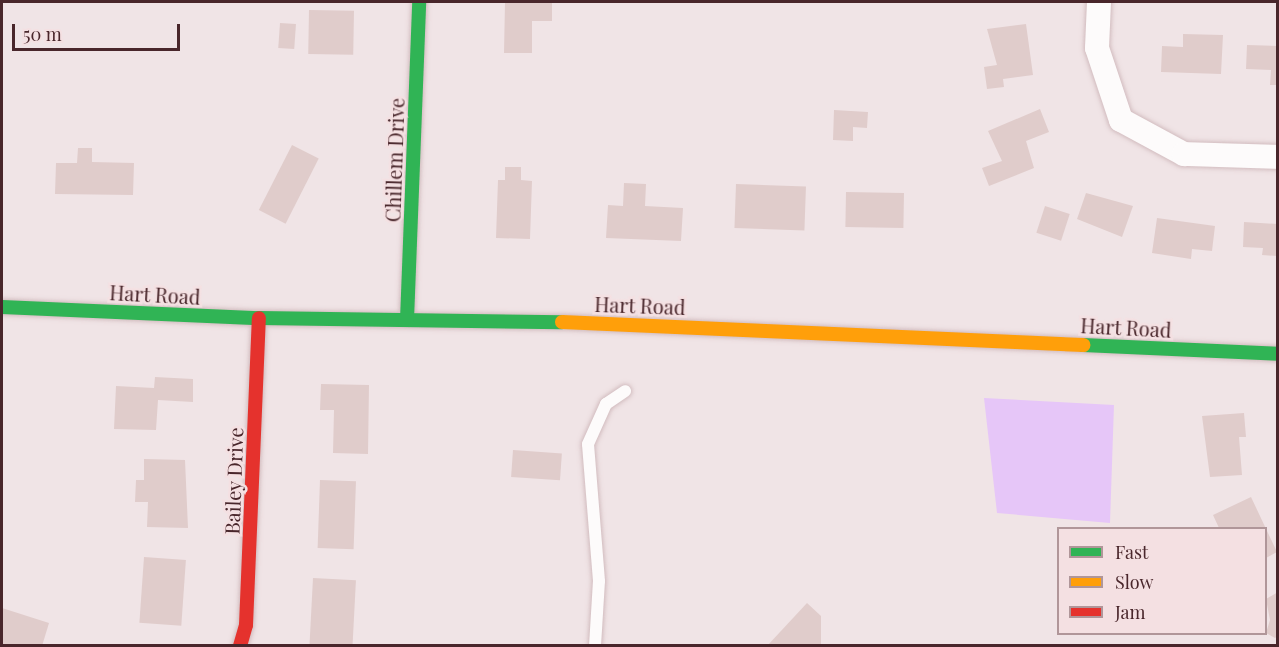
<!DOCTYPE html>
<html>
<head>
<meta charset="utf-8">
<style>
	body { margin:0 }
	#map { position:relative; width:1279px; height:647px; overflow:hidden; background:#f0e4e6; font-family:"Playfair Display",serif }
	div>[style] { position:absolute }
	.water>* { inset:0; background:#e6c6f8 }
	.building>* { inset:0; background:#e0cccb; transform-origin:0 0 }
	.roads { filter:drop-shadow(0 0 2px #d2bcbf) drop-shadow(0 0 2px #d2bcbf) }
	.lane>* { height:12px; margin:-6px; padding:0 6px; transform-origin:6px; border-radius:6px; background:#fdfbfb }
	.street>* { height:24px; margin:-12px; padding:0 12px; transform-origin:12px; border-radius:12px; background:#fdfbfb }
	.fast>* { height:14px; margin:-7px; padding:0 7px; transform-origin:7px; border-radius:7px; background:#30b455 }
	.slow>* { height:14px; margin:-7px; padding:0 7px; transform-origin:7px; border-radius:7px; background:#ff9f0a }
	.jam>* { height:14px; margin:-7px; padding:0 7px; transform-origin:7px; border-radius:7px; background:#e5322d }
	span { translate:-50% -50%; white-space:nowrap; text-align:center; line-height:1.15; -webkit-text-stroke:5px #f4e0e2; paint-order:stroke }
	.street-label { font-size:20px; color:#49262b }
	.frame { position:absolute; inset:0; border:3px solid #49262b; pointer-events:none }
	.legend { position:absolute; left:1057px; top:527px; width:210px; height:108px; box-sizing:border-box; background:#f4e0e2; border:2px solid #b09699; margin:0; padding:8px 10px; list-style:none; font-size:18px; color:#49262b }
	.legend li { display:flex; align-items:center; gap:12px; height:30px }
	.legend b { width:30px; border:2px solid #b09699 }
	.scale { position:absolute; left:12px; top:24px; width:168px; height:27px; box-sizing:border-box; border:3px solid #49262b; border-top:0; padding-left:8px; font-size:18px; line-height:21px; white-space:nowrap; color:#49262b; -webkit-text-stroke:4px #f4e0e2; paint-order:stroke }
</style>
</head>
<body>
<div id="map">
	<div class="water">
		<div style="clip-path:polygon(984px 398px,1114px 405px,1110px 523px,997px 513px)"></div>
	</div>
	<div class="building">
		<div style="clip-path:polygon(505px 2px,552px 2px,552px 21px,532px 21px,532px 53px,504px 53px)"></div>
		<div style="left:309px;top:10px;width:45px;height:44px;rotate:1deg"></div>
		<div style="left:280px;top:23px;width:16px;height:25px;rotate:4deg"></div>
		<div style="clip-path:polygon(1026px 24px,1033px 75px,1003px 79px,1004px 87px,987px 89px,984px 67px,997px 65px,987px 29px)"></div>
		<div style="clip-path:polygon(1183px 34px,1223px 35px,1221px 74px,1161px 72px,1162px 46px,1183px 47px)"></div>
		<div style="clip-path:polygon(1247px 45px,1278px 46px,1278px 85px,1270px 85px,1271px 70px,1246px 69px)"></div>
		<div style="clip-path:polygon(1040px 109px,1049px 132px,1026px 141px,1034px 168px,989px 186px,982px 168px,1002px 161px,988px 131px)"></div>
		<div style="clip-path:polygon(834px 110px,868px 112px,867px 128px,853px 127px,853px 141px,833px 140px)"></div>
		<div style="left:292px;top:145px;width:30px;height:73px;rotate:27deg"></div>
		<div style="clip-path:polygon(78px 148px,92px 148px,92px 162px,134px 163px,133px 195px,55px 194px,56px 163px,77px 163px)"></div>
		<div style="clip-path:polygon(505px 167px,521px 167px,521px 180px,532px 181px,530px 239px,496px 238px,498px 180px,505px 180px)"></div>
		<div style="clip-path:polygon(624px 183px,646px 184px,645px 206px,683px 208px,681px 241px,606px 238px,608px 205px,623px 206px)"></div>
		<div style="left:736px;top:184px;width:70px;height:44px;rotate:2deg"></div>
		<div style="left:846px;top:192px;width:58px;height:35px;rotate:1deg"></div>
		<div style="clip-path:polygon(1086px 193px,1133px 206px,1122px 237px,1077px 219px)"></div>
		<div style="left:1045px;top:206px;width:26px;height:28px;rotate:18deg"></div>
		<div style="clip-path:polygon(1157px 218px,1215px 226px,1212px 251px,1192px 249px,1191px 259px,1152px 253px)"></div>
		<div style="clip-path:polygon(1244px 222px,1278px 224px,1278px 256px,1262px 255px,1263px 248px,1243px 247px)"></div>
		<div style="clip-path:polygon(155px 377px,193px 379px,193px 402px,158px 400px,156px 430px,114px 429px,116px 386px,154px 388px)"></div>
		<div style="clip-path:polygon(321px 384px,369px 385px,368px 454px,333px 453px,334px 410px,320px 410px)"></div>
		<div style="clip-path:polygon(1244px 413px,1246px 437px,1239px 437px,1242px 475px,1210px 477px,1202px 416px)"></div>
		<div style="left:513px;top:450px;width:49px;height:27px;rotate:4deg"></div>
		<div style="clip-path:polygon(144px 459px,185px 460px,188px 528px,147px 527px,148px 502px,135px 502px,136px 480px,144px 480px)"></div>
		<div style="left:320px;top:480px;width:36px;height:68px;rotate:2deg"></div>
		<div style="clip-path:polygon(1251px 497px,1277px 552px,1266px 558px,1266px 528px,1219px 528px,1213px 515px)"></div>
		<div style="left:144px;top:557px;width:42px;height:66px;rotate:4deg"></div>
		<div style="left:313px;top:578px;width:43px;height:68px;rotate:3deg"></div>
		<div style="clip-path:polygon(1278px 592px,1278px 636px,1275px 638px,1266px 633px,1270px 620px,1266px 599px)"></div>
		<div style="clip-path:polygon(807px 603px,821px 616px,821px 646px,767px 646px)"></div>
		<div style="clip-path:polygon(2px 608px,49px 623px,42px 646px,2px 646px)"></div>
	</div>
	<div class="roads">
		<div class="lane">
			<div style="left:595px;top:646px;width:65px;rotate:-86.5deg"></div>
			<div style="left:599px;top:581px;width:137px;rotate:-94.6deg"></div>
			<div style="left:588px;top:444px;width:44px;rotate:-65.8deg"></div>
			<div style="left:606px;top:404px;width:23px;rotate:-34deg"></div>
		</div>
		<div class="street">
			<div style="left:1099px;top:2px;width:46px;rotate:92.5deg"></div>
			<div style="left:1097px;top:48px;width:76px;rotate:71.6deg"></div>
			<div style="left:1121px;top:120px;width:72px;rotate:28.4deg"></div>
			<div style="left:1184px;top:154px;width:94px;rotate:1.8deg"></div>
		</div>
		<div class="fast">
			<div style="left:2px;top:307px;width:257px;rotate:2.5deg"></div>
			<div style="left:259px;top:318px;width:303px;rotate:0.8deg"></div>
			<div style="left:407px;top:320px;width:318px;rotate:-87.8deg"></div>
			<div style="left:1083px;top:345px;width:195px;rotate:2.6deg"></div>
		</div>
		<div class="slow">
			<div style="left:562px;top:322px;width:522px;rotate:2.53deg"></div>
		</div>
		<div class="jam">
			<div style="left:240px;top:646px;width:22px;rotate:-74deg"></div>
			<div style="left:246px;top:625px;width:307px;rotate:-87.6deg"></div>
		</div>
	</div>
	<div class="street-label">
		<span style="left:394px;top:160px;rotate:-88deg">Chillem Drive</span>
		<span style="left:155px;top:294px;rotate:3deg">Hart Road</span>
		<span style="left:640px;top:305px;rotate:2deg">Hart Road</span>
		<span style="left:1126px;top:327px;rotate:3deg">Hart Road</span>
		<span style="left:233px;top:481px;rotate:-88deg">Bailey Drive</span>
	</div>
	<div class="frame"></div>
	<ul class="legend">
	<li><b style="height:8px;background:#30b455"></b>Fast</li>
	<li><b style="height:8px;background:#ff9f0a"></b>Slow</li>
	<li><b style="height:8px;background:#e5322d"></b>Jam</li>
	</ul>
	<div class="scale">50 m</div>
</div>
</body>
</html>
